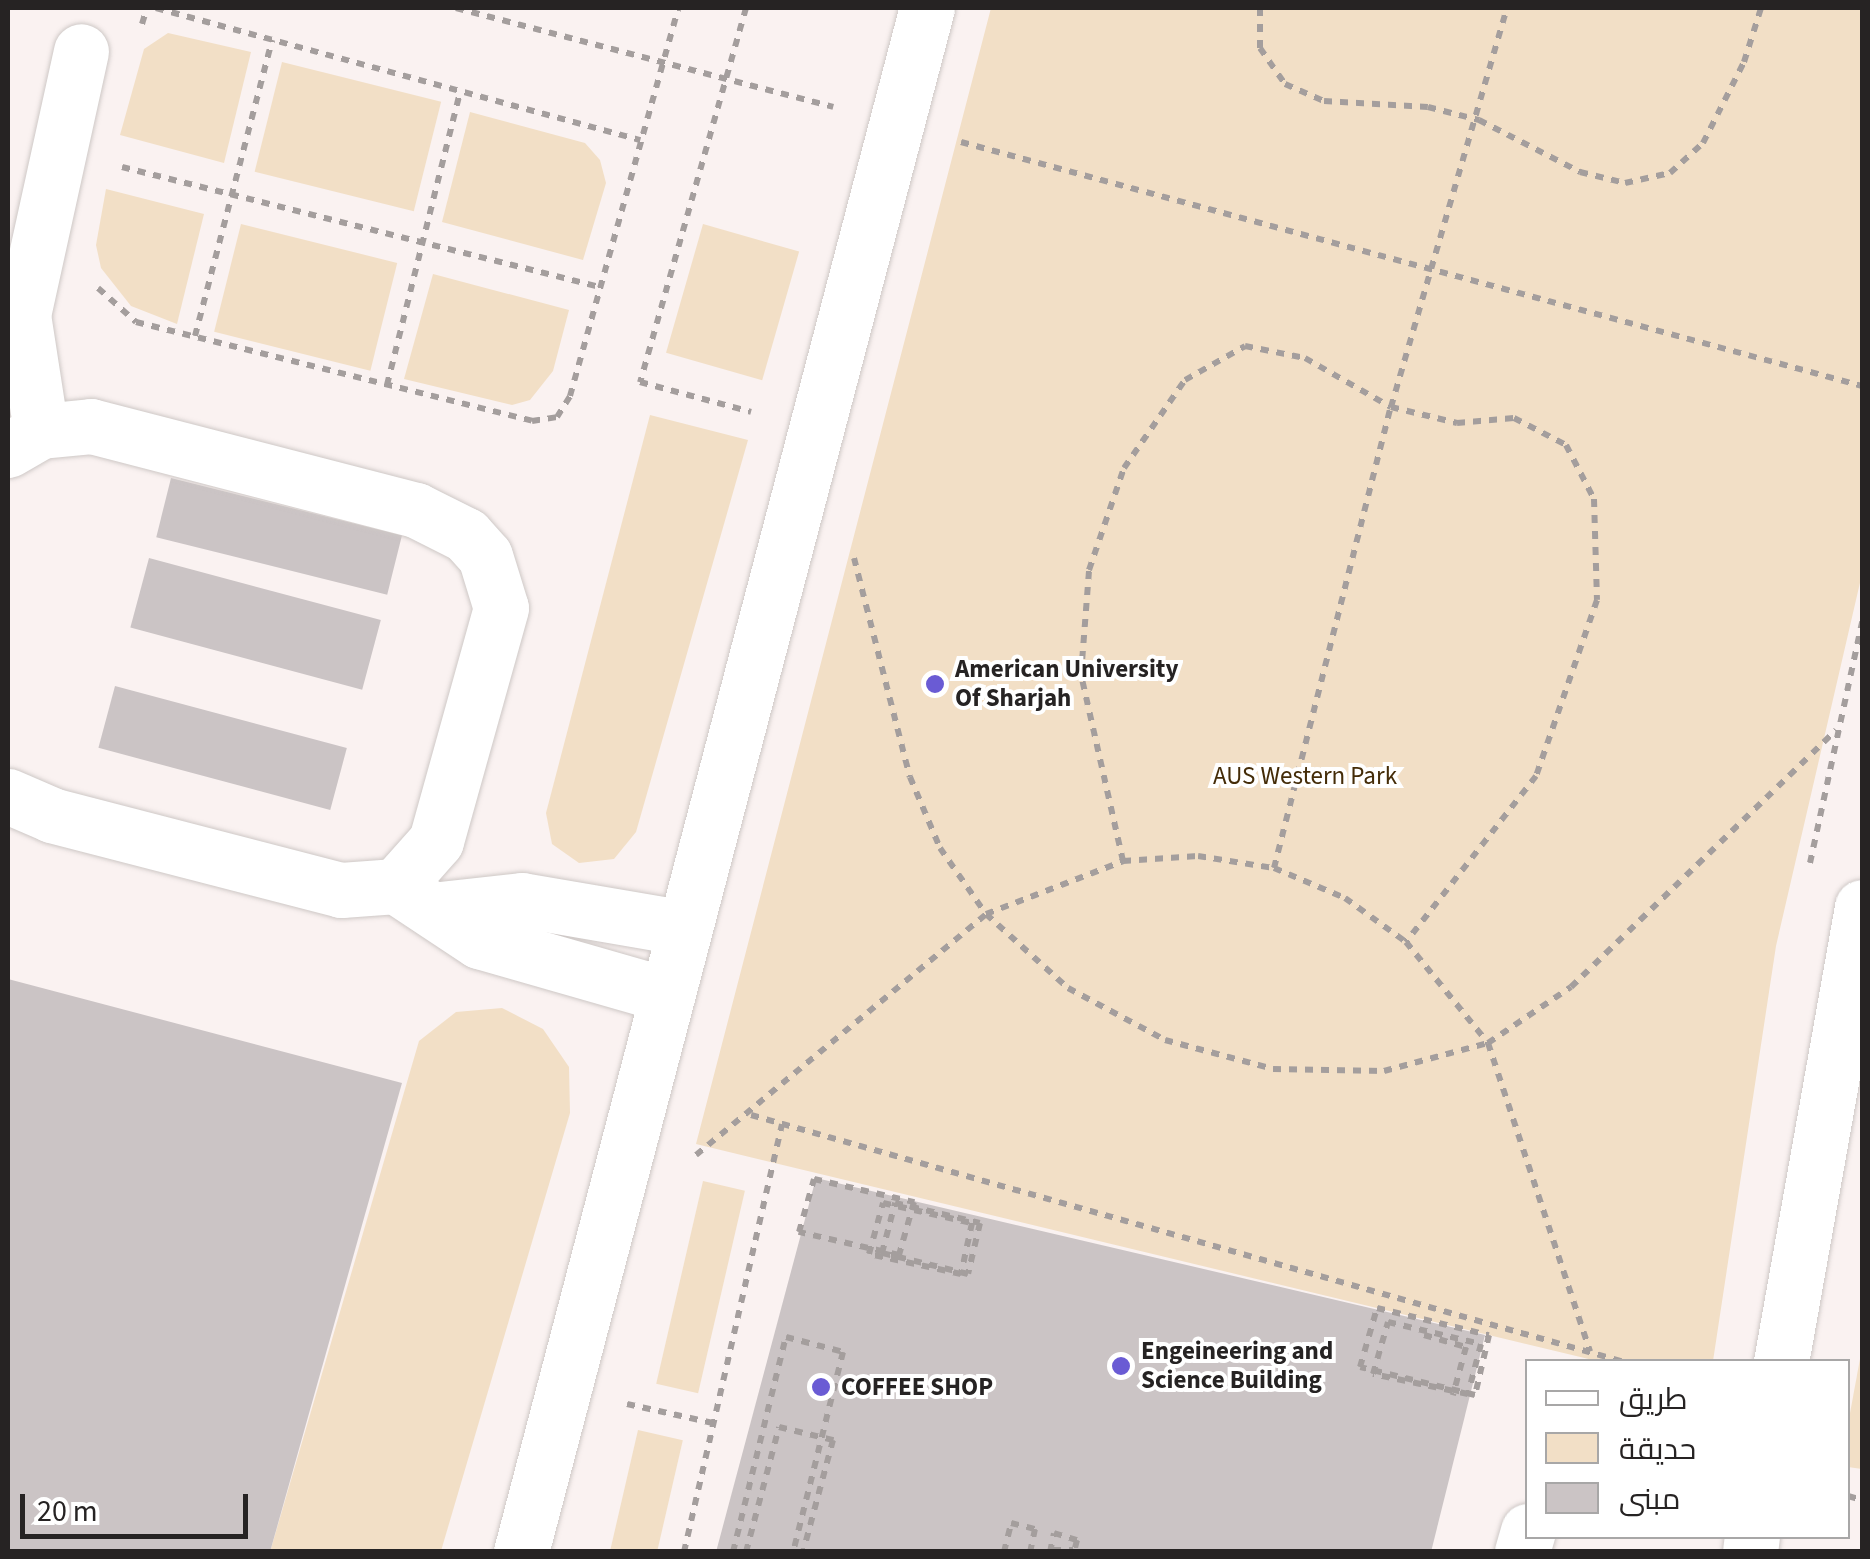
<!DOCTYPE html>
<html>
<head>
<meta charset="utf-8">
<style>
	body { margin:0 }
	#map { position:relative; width:1870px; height:1559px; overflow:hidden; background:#faf2f1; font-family:"Source Sans 3",Cairo,sans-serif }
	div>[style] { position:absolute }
	.green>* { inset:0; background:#f2dfc6; transform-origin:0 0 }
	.building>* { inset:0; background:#cbc4c5; transform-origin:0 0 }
	.path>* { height:6px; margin-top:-3px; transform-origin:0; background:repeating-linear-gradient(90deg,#a49e9d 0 8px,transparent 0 16px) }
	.roads { filter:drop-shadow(0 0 2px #cec8c6) drop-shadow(0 0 2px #cec8c6) }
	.minor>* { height:55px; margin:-27.5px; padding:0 27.5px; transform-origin:27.5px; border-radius:27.5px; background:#fff }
	.dots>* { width:28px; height:28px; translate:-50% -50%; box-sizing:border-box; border:5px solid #fff; border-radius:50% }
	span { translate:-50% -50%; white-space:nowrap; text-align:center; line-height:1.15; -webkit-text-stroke:8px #fff; paint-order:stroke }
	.poi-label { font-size:25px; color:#262323; font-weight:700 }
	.left { translate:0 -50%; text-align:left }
	.park-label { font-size:25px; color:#442c08 }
	.frame { position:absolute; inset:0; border:10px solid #262323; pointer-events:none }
	.legend { position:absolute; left:1525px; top:1359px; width:325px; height:180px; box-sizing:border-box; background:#fff; border:2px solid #a8a7a7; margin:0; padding:12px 18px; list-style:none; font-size:30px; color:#262323 }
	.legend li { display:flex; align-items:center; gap:20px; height:50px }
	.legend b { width:50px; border:2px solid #a8a7a7 }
	.scale { position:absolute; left:20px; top:1494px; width:228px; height:45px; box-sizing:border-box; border:5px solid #262323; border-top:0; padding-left:12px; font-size:30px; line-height:35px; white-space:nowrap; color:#262323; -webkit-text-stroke:8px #fff; paint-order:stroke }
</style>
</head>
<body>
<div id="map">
	<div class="green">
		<div style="clip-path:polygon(991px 8px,1862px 8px,1862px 574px,1776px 946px,1713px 1361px,1597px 1361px,696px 1144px)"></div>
		<div style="clip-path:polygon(168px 33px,251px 52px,224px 163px,120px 135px,144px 49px)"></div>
		<div style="left:282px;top:62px;width:164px;height:113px;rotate:14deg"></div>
		<div style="clip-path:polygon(470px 112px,585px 143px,600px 160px,606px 183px,583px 260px,442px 222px)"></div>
		<div style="clip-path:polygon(106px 189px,204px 214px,177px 324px,131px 306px,101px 268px,96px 245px)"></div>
		<div style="left:241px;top:224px;width:161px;height:111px;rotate:14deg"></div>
		<div style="left:703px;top:224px;width:100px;height:134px;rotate:16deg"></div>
		<div style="clip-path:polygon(433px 274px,569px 310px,553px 371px,530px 400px,512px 405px,404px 379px)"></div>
		<div style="clip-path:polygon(650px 415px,748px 440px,636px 832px,614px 859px,579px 863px,552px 844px,546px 813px)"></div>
		<div style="clip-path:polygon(502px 1008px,543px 1029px,569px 1067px,570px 1113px,441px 1551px,270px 1552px,419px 1041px,456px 1012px)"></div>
		<div style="left:703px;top:1181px;width:43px;height:208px;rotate:13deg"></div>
		<div style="clip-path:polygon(1862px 1348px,1862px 1469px,1848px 1467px,1848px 1424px)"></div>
		<div style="left:638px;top:1430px;width:46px;height:125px;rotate:13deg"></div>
	</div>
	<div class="building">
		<div style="left:171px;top:478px;width:238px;height:61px;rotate:14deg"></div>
		<div style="left:149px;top:558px;width:240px;height:72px;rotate:15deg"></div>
		<div style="left:115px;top:686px;width:240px;height:64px;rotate:15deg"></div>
		<div style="clip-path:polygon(8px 979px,402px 1083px,270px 1552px,8px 1552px)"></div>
		<div style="clip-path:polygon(816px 1178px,1485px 1335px,1431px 1552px,716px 1552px)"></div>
	</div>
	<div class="path">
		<div style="left:156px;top:8px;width:502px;rotate:15.26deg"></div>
		<div style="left:456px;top:8px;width:390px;rotate:14.7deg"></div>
		<div style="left:746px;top:8px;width:389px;rotate:105.8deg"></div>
		<div style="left:640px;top:382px;width:115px;rotate:15.1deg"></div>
		<div style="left:1260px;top:8px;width:40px;rotate:90deg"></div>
		<div style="left:1260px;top:48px;width:44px;rotate:55.2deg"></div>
		<div style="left:1285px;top:84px;width:43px;rotate:23.6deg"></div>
		<div style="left:1324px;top:101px;width:104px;rotate:3.3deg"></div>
		<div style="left:1428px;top:107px;width:53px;rotate:14.3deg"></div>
		<div style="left:1479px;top:120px;width:114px;rotate:27.2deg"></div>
		<div style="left:1580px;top:172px;width:46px;rotate:13.7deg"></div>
		<div style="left:1625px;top:183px;width:46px;rotate:-12.5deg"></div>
		<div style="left:1670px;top:173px;width:45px;rotate:-42.3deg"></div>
		<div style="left:1703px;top:143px;width:91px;rotate:-63.2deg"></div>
		<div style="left:1744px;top:62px;width:57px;rotate:-72.5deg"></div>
		<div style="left:142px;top:24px;width:17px;rotate:-73deg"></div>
		<div style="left:961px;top:142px;width:933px;rotate:15.15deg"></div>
		<div style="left:122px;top:167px;width:493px;rotate:14.1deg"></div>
		<div style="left:98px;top:288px;width:51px;rotate:41.8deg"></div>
		<div style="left:136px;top:322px;width:408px;rotate:14deg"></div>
		<div style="left:532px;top:421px;width:25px;rotate:-9deg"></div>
		<div style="left:557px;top:417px;width:25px;rotate:-58deg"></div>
		<div style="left:570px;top:396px;width:403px;rotate:-74.4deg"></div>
		<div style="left:195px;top:336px;width:306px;rotate:-75.4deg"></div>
		<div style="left:387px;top:385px;width:302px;rotate:-76deg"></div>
		<div style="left:854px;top:558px;width:226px;rotate:75.7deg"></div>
		<div style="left:910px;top:777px;width:77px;rotate:67.1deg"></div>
		<div style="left:940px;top:848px;width:80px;rotate:55.1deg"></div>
		<div style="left:986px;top:914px;width:110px;rotate:42.1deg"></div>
		<div style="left:1068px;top:988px;width:110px;rotate:28.2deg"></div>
		<div style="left:1165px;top:1040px;width:112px;rotate:15deg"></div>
		<div style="left:1273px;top:1069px;width:111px;rotate:1deg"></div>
		<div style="left:1384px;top:1071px;width:108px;rotate:-15.1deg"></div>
		<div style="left:1488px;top:1043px;width:100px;rotate:-34deg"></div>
		<div style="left:1571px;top:987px;width:369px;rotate:-44.1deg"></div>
		<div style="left:1123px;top:861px;width:191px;rotate:-102.7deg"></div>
		<div style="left:1081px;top:675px;width:105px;rotate:-85.6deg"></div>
		<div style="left:1089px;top:570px;width:108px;rotate:-71.1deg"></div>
		<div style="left:1124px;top:468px;width:107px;rotate:-55.3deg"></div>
		<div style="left:1185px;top:380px;width:69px;rotate:-29.5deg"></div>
		<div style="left:1245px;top:346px;width:61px;rotate:11.3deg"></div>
		<div style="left:1305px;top:358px;width:99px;rotate:29.7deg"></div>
		<div style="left:1391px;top:407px;width:68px;rotate:13.6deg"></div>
		<div style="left:1457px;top:423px;width:57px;rotate:-5deg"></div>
		<div style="left:1514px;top:418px;width:59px;rotate:27.4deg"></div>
		<div style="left:1566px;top:445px;width:61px;rotate:62.6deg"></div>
		<div style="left:1594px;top:499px;width:101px;rotate:88.3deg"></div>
		<div style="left:1597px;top:600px;width:186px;rotate:109.1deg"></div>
		<div style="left:1536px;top:776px;width:211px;rotate:128.1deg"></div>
		<div style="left:1810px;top:863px;width:247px;rotate:-77.8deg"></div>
		<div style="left:1274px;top:868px;width:476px;rotate:-75.8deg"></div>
		<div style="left:1391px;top:407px;width:416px;rotate:-73.8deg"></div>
		<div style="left:751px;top:1115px;width:907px;rotate:15.8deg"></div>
		<div style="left:696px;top:1155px;width:377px;rotate:-39.7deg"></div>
		<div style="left:986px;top:914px;width:147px;rotate:-21.1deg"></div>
		<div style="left:1123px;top:861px;width:75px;rotate:-3.8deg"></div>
		<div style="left:1198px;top:856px;width:77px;rotate:9deg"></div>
		<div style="left:1274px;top:868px;width:77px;rotate:22.9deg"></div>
		<div style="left:1345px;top:898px;width:75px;rotate:35.8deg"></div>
		<div style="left:1406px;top:942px;width:130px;rotate:50.9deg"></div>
		<div style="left:1488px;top:1043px;width:325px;rotate:71.7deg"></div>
		<div style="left:814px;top:1179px;width:103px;rotate:13deg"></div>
		<div style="left:914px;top:1202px;width:55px;rotate:105.8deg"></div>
		<div style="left:899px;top:1255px;width:103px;rotate:-167deg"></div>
		<div style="left:799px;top:1232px;width:55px;rotate:-74.2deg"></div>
		<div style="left:883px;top:1203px;width:91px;rotate:12.7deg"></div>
		<div style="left:972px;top:1223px;width:52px;rotate:102.2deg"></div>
		<div style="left:961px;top:1274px;width:94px;rotate:-167.7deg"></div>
		<div style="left:869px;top:1254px;width:53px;rotate:-74.6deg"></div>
		<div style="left:895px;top:1203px;width:87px;rotate:13.2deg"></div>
		<div style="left:980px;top:1223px;width:52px;rotate:103.2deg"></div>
		<div style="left:968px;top:1274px;width:89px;rotate:-166.3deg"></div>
		<div style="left:882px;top:1253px;width:52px;rotate:-75.4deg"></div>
		<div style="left:1377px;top:1308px;width:115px;rotate:13.6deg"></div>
		<div style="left:1489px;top:1335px;width:62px;rotate:103.1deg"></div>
		<div style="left:1475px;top:1395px;width:118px;rotate:-166.3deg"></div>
		<div style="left:1360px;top:1367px;width:61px;rotate:-73.9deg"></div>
		<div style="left:1388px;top:1322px;width:96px;rotate:13.3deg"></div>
		<div style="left:1481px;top:1344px;width:52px;rotate:104.6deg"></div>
		<div style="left:1468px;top:1394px;width:97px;rotate:-168.1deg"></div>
		<div style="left:1373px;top:1374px;width:54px;rotate:-73.9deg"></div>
		<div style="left:1424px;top:1335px;width:44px;rotate:15.9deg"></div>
		<div style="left:1466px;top:1347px;width:50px;rotate:105.2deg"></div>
		<div style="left:627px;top:1404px;width:88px;rotate:12.5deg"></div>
		<div style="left:1848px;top:1496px;width:15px;rotate:16deg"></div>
		<div style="left:1053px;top:1550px;width:20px"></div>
		<div style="left:684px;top:1552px;width:439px;rotate:-77.1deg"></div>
		<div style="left:733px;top:1552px;width:221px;rotate:-76.2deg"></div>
		<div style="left:786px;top:1337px;width:59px;rotate:14.7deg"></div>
		<div style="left:843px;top:1352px;width:206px;rotate:104deg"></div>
		<div style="left:746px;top:1552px;width:129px;rotate:-75.2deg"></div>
		<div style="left:779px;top:1427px;width:56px;rotate:13.5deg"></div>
		<div style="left:833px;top:1440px;width:116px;rotate:105deg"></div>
		<div style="left:1004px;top:1552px;width:30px;rotate:-76deg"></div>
		<div style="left:1011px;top:1523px;width:25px;rotate:14deg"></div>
		<div style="left:1035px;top:1529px;width:24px;rotate:102deg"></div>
		<div style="left:1050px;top:1552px;width:19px;rotate:-78deg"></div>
		<div style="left:1054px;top:1533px;width:24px;rotate:17deg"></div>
		<div style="left:1077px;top:1540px;width:12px;rotate:104deg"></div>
	</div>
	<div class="roads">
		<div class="minor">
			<div style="left:41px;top:431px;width:117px;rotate:-98.8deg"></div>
			<div style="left:23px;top:315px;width:270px;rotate:-77.6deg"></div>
			<div style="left:8px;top:450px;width:38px;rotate:-30deg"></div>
			<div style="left:41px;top:431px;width:50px;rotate:-5.7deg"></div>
			<div style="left:91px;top:426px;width:336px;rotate:14.5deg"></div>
			<div style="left:416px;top:510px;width:56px;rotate:26.6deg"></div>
			<div style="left:466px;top:535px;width:28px;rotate:48deg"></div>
			<div style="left:485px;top:556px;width:54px;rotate:72.9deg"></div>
			<div style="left:501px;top:608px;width:242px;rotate:105.6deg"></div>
			<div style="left:436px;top:841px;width:60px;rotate:131.6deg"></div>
			<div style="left:396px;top:886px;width:55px;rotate:175.8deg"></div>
			<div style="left:341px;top:890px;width:299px;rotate:-165.5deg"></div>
			<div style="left:52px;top:815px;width:48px;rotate:-156.6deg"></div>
			<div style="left:396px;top:886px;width:100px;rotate:33.5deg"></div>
			<div style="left:479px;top:941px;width:196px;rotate:16deg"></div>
			<div style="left:440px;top:909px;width:82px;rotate:-6.3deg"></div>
			<div style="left:522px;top:900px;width:165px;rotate:9.7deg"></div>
			<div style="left:1781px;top:1362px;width:462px;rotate:-79.9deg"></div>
			<div style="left:521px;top:1552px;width:1596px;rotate:-75.27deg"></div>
			<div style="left:1522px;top:1552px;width:22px;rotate:-74deg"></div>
			<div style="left:1750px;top:1552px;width:16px;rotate:-83deg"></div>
		</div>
	</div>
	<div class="dots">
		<div style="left:935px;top:684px;background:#6a5bd4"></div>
		<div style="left:1121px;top:1366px;background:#6a5bd4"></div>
		<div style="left:821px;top:1387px;background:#6a5bd4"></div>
	</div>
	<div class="poi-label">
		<span class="left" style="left:955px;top:684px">American University<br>Of Sharjah</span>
		<span class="left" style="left:1141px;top:1366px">Engeineering and<br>Science Building</span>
		<span class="left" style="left:841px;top:1387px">COFFEE SHOP</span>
	</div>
	<div class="park-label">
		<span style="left:1305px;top:776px">AUS Western Park</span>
	</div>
	<div class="frame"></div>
	<ul class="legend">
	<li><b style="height:12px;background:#fff"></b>طريق</li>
	<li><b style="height:28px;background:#f2dfc6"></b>حديقة</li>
	<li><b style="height:28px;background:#cbc4c5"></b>مبنى</li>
	</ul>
	<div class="scale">20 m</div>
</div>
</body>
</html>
